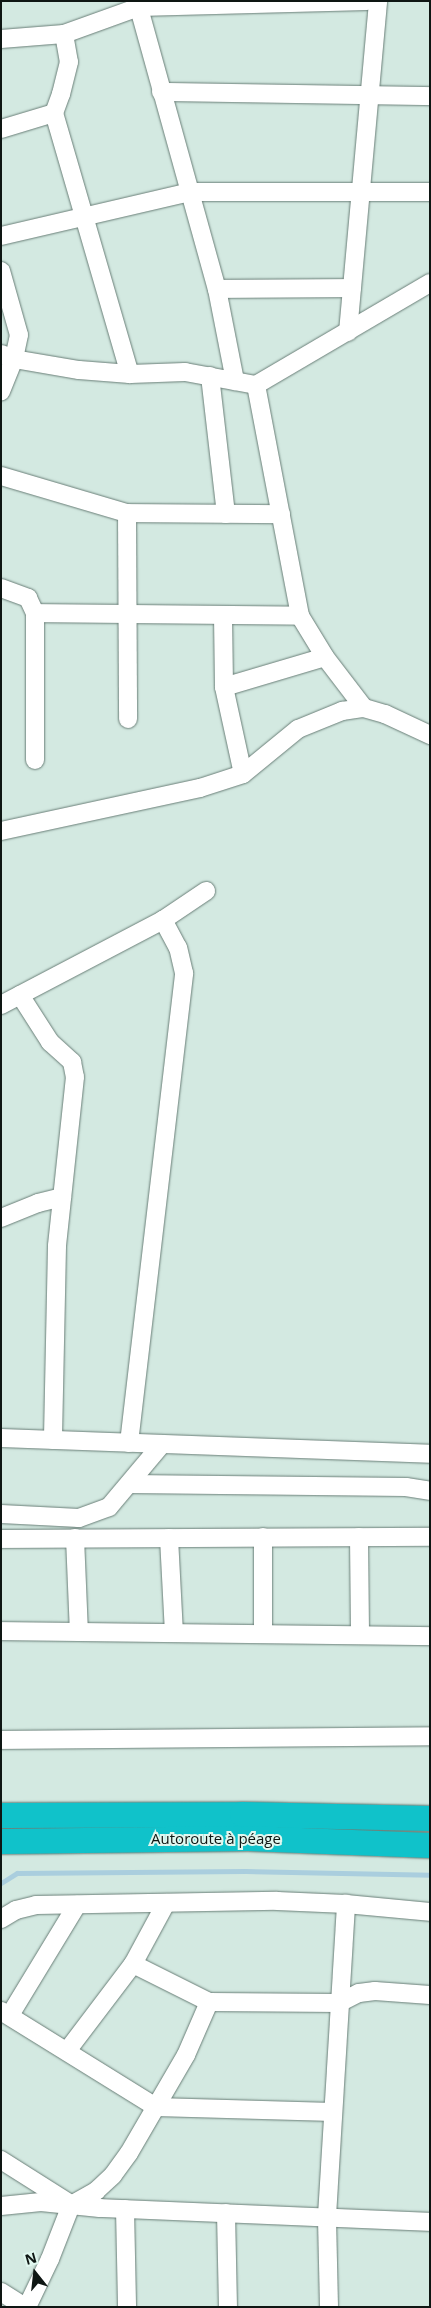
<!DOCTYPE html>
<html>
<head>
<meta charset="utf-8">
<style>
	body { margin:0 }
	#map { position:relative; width:431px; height:2308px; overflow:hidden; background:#d3e9e1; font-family:"Open Sans",sans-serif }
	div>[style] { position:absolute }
	.stream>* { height:5px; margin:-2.5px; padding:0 2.5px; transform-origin:2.5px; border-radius:2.5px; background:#aacede }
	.roads { filter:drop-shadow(0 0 1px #697e77) drop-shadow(0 0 1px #697e77) }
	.minor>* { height:18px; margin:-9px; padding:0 9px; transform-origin:9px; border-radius:9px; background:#fff }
	.highway>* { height:25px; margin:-12.5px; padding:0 12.5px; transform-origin:12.5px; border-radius:12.5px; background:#10c2ca }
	span { translate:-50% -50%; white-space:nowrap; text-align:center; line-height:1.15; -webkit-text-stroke:4px #e0f7ef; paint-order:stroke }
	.street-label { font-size:15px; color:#0e1613 }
	.frame { position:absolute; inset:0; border:2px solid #0e1613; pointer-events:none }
	.north { position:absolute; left:10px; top:2248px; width:50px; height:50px; -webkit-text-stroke:4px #e0f7ef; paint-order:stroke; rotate:344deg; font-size:14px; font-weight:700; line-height:20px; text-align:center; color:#0e1613 }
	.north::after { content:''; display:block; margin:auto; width:18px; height:22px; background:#0e1613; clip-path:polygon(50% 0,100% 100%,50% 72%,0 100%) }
</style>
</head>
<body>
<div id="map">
	<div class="stream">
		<div style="left:1px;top:1883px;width:19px;rotate:-32deg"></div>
		<div style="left:17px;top:1873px;width:228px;rotate:-0.5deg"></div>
		<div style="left:245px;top:1871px;width:185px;rotate:1.2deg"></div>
	</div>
	<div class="roads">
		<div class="minor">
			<div style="left:137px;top:1px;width:299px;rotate:74.5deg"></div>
			<div style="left:217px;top:289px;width:94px;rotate:78.9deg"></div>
			<div style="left:64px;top:34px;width:28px;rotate:80deg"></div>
			<div style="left:69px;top:62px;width:33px;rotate:104deg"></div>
			<div style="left:61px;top:94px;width:20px;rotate:110deg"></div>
			<div style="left:54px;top:113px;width:272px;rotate:73.8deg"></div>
			<div style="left:1px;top:39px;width:63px;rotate:-4.5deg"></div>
			<div style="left:64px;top:34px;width:80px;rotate:-19.8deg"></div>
			<div style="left:139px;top:7px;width:228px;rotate:-1.5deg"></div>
			<div style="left:161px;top:92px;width:269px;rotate:0.9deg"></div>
			<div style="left:1px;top:129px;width:55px;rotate:-16.8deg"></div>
			<div style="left:1px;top:236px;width:194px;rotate:-13.1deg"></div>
			<div style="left:190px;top:192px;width:240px"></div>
			<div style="left:1px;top:271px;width:66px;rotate:74.3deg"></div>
			<div style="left:19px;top:335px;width:25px;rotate:102deg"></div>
			<div style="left:14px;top:359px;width:35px;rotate:112deg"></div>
			<div style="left:217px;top:289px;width:135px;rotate:-0.4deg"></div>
			<div style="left:348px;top:332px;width:332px;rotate:-84.8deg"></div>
			<div style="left:1px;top:354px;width:14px;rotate:21deg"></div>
			<div style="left:14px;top:359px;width:66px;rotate:9.6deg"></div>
			<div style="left:79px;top:370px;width:51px;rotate:4.5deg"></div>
			<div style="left:130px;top:374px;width:55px;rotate:-2.1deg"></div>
			<div style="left:185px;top:372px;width:72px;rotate:10.4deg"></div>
			<div style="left:256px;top:385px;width:202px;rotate:-30.4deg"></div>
			<div style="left:210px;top:376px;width:139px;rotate:83.4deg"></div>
			<div style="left:256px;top:385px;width:235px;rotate:79.2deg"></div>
			<div style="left:300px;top:616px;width:48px;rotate:58.6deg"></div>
			<div style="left:325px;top:657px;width:64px;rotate:52.6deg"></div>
			<div style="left:1px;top:476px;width:131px;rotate:16.4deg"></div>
			<div style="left:127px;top:513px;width:206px;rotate:89.7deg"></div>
			<div style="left:127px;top:513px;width:154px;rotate:0.4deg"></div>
			<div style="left:1px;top:588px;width:29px;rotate:20deg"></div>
			<div style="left:28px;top:598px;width:17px;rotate:65deg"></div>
			<div style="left:35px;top:613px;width:147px;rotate:90deg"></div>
			<div style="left:35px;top:613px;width:265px;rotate:0.6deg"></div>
			<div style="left:223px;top:615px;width:72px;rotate:89.2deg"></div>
			<div style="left:224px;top:687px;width:89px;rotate:77.7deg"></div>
			<div style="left:224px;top:687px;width:105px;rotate:-16.5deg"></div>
			<div style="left:1px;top:831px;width:204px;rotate:-12.2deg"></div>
			<div style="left:200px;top:788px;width:45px;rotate:-18deg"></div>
			<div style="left:243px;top:774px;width:71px;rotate:-39.3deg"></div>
			<div style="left:298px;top:729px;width:48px;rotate:-22.2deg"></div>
			<div style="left:342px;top:711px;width:22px;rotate:-8deg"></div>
			<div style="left:364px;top:708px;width:22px;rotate:16deg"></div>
			<div style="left:385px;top:714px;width:50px;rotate:25deg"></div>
			<div style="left:20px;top:995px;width:56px;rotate:57.4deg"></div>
			<div style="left:50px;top:1042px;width:30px;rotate:42deg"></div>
			<div style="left:72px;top:1062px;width:15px;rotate:79deg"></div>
			<div style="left:75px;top:1077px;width:170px;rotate:96.1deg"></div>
			<div style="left:57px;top:1246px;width:194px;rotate:91.2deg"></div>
			<div style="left:1px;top:1005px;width:183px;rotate:-27.7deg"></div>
			<div style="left:163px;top:920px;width:52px;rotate:-34deg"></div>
			<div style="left:1px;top:1218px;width:40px;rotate:-22deg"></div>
			<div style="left:38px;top:1203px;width:25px;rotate:-14deg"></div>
			<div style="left:1px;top:1438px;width:429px;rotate:2.1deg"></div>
			<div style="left:129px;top:1443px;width:473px;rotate:-83.3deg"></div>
			<div style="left:184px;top:973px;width:26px;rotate:-103deg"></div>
			<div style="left:178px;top:948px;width:32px;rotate:-118deg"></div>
			<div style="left:129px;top:1484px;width:277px;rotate:0.6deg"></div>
			<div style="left:406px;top:1487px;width:24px;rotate:9deg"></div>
			<div style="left:1px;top:1514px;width:78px;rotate:2.9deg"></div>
			<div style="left:79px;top:1518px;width:32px;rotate:-20deg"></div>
			<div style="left:109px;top:1507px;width:82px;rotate:-49.9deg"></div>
			<div style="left:263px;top:1537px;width:97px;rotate:90deg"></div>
			<div style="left:359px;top:1537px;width:98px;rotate:89.4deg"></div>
			<div style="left:75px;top:1538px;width:94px;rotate:87.6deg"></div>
			<div style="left:169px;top:1538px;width:95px;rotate:87deg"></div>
			<div style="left:1px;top:1539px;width:429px;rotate:-0.3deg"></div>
			<div style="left:1px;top:1631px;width:429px;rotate:0.7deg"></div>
			<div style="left:1px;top:1740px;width:429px;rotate:-0.5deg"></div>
			<div style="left:1px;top:1919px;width:17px;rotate:-31deg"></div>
			<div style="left:16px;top:1910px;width:21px;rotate:-14deg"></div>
			<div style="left:36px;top:1905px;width:241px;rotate:-1deg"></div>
			<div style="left:277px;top:1901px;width:69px;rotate:2.5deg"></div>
			<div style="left:346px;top:1904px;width:84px;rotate:5.4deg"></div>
			<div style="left:133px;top:1964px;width:69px;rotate:-61.6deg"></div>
			<div style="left:209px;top:2002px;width:130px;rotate:0.4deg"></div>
			<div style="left:339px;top:2003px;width:22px;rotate:-27deg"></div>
			<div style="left:359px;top:1993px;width:16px;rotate:-7deg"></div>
			<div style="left:375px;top:1991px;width:55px;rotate:4.2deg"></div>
			<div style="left:1px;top:2011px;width:182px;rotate:31.8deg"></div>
			<div style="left:156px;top:2107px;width:177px;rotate:1.6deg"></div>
			<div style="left:10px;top:2015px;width:129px;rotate:-58.7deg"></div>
			<div style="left:1px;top:2160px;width:80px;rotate:32.3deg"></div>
			<div style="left:1px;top:2206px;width:40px;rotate:-5.7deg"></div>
			<div style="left:41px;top:2202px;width:59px;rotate:5.8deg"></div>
			<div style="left:100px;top:2208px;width:330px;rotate:2.4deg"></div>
			<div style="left:125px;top:2209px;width:98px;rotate:88.8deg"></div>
			<div style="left:226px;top:2213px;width:94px;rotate:88.8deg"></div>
			<div style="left:1px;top:2292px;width:28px;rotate:32deg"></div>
			<div style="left:27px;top:2307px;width:53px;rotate:-64.4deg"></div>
			<div style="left:50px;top:2259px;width:58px;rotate:-68.7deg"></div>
			<div style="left:71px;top:2205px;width:29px;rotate:-29deg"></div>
			<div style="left:96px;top:2191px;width:23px;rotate:-43deg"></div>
			<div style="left:113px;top:2175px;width:27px;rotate:-54deg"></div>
			<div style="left:129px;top:2153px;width:113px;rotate:-59.8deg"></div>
			<div style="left:186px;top:2055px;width:58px;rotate:-66.5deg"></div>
			<div style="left:209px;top:2002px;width:85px;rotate:-153.4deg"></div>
			<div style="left:133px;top:1964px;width:109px;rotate:127.2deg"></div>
			<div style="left:329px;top:2307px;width:91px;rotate:-91.3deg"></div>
			<div style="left:327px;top:2216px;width:313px;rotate:-86.5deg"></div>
		</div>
		<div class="highway">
			<div style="left:1px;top:1815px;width:241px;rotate:-0.2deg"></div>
			<div style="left:242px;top:1814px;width:188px;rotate:1.2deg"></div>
			<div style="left:1px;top:1841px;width:247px;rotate:-0.7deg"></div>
			<div style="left:248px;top:1838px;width:182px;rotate:2.2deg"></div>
		</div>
	</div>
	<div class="street-label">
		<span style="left:216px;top:1839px">Autoroute à péage</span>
	</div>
	<div class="frame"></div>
	<div class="north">N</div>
</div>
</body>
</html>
